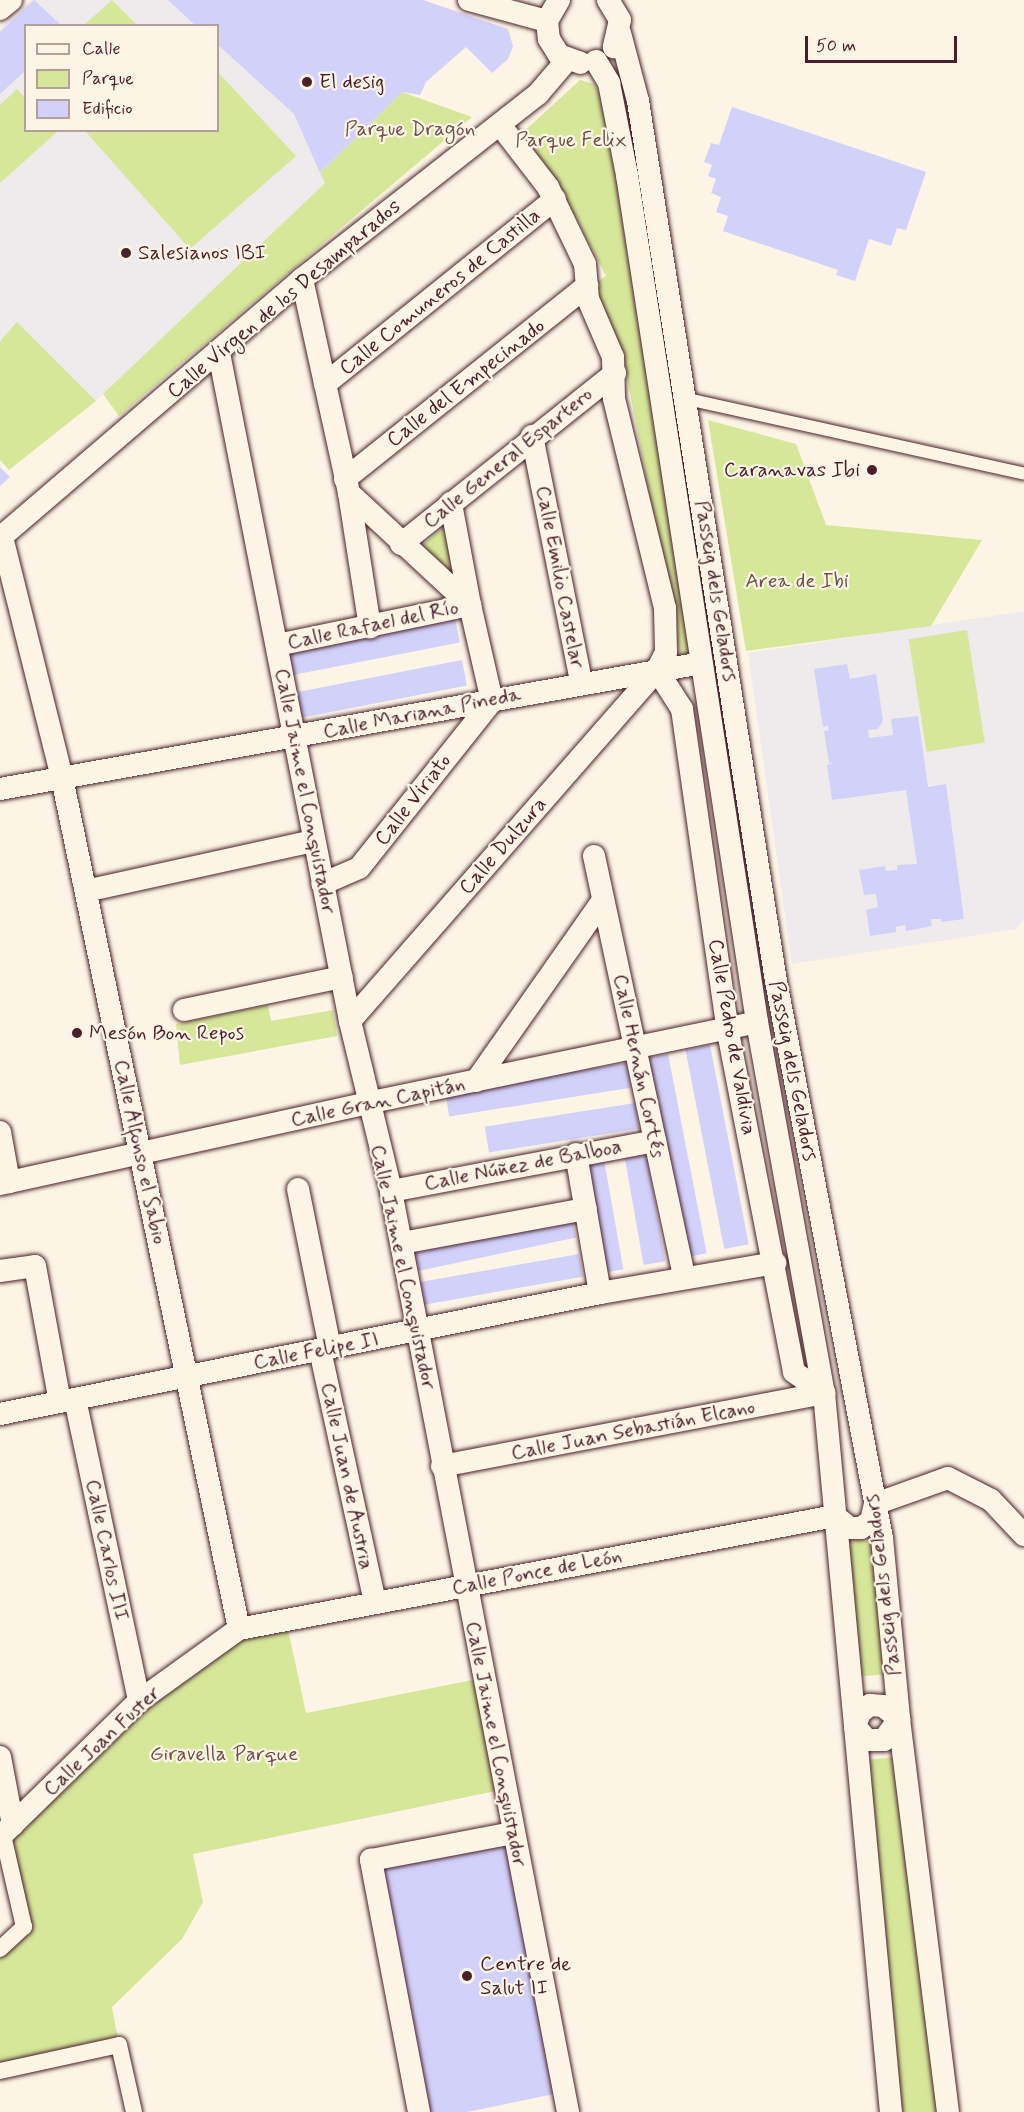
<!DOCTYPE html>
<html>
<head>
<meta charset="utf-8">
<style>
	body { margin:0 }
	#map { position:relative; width:1024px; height:2112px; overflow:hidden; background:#fcf5e5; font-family:Mynerve,sans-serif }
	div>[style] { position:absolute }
	.built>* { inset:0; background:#efeaeb }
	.green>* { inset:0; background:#d6e79a; transform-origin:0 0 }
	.building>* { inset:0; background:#d2d1fa; transform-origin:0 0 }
	.roads { filter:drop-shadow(0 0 2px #4a1f2b) drop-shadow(0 0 2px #4a1f2b) }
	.service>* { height:12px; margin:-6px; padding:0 6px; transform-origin:6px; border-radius:6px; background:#fcf5e5 }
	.pedestrian>* { height:16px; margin:-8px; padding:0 8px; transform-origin:8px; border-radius:8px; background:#fcf5e5 }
	.minor>* { height:22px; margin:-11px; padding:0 11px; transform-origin:11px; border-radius:11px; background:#fcf5e5 }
	.dots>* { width:16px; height:16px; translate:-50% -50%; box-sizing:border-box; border:3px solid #fcf5e5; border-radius:50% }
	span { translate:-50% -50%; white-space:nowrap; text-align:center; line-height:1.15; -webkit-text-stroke:4.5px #fcf5e5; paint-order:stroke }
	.poi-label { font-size:21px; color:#4a1f2b }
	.left { translate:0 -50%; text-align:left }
	.right { translate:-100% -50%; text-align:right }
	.park-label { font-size:21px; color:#6d5147 }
	.street-label { font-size:21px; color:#4a1f2b }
	.legend { position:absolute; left:24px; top:24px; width:195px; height:108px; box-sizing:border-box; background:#fcf5e5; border:2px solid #b59f9b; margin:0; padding:8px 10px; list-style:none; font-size:18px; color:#4a1f2b }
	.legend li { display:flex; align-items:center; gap:12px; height:30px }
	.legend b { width:30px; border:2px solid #b59f9b }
	.scale { position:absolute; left:805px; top:36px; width:152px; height:27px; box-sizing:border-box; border:3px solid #4a1f2b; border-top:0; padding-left:8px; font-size:18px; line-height:21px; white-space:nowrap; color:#4a1f2b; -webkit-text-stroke:4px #fcf5e5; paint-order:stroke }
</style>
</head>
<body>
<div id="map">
	<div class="built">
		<div style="clip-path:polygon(31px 0,169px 0,197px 25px,26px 26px,26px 130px,218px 130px,218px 45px,294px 114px,325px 183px,96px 401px,18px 323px,0 341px,0 28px)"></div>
		<div style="clip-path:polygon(1024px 611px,1024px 919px,1017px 929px,792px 964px,748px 653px)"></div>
	</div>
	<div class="green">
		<div style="clip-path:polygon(112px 0,137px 25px,84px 25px)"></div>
		<div style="clip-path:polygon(218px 72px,296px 156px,190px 249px,85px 131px,218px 130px)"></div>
		<div style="clip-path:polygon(580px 80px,594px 84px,604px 103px,691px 658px,681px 659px,623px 356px,595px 294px,595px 283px,606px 276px,562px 190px,520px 135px)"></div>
		<div style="clip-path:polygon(17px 89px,25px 98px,26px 130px,57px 132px,0 183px,0 105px)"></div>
		<div style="clip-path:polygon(402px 92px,472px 117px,119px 416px,103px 394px,325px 183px,320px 173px)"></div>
		<div style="clip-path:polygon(17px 322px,96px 401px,9px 470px,0 460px,0 341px)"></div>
		<div style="clip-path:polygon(708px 420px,796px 444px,826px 525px,982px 540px,931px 626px,746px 651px)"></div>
		<div style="clip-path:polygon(447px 524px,459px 581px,420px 547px)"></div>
		<div style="left:967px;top:630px;width:114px;height:59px;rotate:81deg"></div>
		<div style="clip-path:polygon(268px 1005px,271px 1021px,333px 1010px,337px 1036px,180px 1065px,176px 1024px)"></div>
		<div style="left:882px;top:1538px;width:136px;height:43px;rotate:85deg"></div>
		<div style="clip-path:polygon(286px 1620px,306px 1713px,483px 1678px,505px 1789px,193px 1854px,203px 1902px,182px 1939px,112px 2007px,119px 2045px,0 2070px,0 1949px,24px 1927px,3px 1835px,239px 1629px)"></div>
		<div style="clip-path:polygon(903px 1756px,948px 2112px,891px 2112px,859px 1761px)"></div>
	</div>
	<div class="building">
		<div style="clip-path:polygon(34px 0,62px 26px,26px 26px,26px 70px,0 94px,0 32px)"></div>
		<div style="clip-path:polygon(168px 0,423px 0,508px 29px,513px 46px,508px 59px,492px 73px,466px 47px,426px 82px,420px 95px,402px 92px,320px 173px,294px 114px,218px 45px,218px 26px,196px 26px)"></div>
		<div style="clip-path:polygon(732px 107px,926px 172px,906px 230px,897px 228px,891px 246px,869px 239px,855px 281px,836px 275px,838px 270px,723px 231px,728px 216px,716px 212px,721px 197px,711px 193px,716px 179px,708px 176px,712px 165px,704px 162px,711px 143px,719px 145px)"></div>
		<div style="clip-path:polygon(0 467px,10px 477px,0 486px)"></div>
		<div style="left:455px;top:618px;width:25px;height:170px;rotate:79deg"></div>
		<div style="left:462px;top:660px;width:26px;height:170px;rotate:79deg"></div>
		<div style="clip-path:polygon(847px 664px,850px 679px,876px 674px,883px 720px,878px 729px,868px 730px,869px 738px,893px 735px,891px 719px,918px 716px,928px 787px,946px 784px,964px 919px,941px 922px,941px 919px,931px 919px,932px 926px,906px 931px,905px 925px,896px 927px,896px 932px,870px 936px,866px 910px,878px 907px,876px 894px,864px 895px,859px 870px,885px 866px,886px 871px,897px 870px,897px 865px,917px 864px,906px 790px,832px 800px,827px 765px,835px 762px,829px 763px,824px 731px,829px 730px,828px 726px,823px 727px,814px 669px)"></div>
		<div style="left:710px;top:1045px;width:203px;height:25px;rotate:79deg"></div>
		<div style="left:668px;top:1054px;width:203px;height:25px;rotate:79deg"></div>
		<div style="left:627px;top:1063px;width:25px;height:184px;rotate:81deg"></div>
		<div style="left:635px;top:1103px;width:26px;height:152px;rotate:81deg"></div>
		<div style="left:645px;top:1146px;width:117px;height:22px;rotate:80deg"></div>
		<div style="left:603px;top:1154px;width:117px;height:23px;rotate:80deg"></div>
		<div style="left:571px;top:1214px;width:24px;height:166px;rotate:78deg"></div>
		<div style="left:579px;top:1254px;width:23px;height:167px;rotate:80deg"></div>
		<div style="clip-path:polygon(513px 1833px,564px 2092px,467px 2112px,419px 2112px,371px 1860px)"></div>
	</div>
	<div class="roads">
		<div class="service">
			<div style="left:687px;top:399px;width:345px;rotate:12.5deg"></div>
		</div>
		<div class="pedestrian">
			<div style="left:0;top:1949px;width:33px;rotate:-43deg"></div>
			<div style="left:24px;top:1927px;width:94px;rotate:-102.9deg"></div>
			<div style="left:0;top:2071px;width:122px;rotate:-12.3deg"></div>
			<div style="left:119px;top:2045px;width:69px;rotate:77.4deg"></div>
		</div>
		<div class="minor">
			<div style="left:469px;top:0;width:81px;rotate:15.1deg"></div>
			<div style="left:559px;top:0;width:24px;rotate:120deg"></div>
			<div style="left:547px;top:21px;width:18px;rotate:84deg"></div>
			<div style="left:549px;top:39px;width:19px;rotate:58deg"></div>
			<div style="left:559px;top:55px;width:23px;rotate:20deg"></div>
			<div style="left:608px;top:0;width:23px;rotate:59deg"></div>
			<div style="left:620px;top:20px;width:28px;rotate:103deg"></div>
			<div style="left:0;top:9px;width:14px;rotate:-39deg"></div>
			<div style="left:620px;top:33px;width:70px;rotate:75.2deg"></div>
			<div style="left:638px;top:101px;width:891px;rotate:81.09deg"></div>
			<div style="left:776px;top:981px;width:567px;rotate:79.23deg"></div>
			<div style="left:882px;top:1538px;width:182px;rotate:84.6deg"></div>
			<div style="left:899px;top:1719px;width:396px;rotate:82.9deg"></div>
			<div style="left:596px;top:61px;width:26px;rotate:59deg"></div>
			<div style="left:609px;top:83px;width:94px;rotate:78.9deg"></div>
			<div style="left:627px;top:175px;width:857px;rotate:81.27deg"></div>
			<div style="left:757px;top:1022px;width:377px;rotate:79.8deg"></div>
			<div style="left:824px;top:1393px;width:722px;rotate:84.68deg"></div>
			<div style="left:302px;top:279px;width:219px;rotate:77.6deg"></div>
			<div style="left:349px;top:493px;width:165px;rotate:42.8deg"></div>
			<div style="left:470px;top:605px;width:98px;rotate:77.1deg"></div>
			<div style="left:492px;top:701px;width:213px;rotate:128.5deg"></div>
			<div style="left:359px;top:868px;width:40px;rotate:156.6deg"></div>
			<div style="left:219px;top:353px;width:681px;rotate:78.9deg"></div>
			<div style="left:350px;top:1021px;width:175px;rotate:76.4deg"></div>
			<div style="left:391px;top:1191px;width:938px;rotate:79.12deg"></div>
			<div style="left:325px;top:384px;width:295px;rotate:-38.8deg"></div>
			<div style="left:532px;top:436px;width:251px;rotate:78.7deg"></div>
			<div style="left:345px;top:479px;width:310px;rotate:-38.6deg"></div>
			<div style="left:349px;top:493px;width:136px;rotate:81.1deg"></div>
			<div style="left:2px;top:537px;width:248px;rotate:76deg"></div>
			<div style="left:62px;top:778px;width:869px;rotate:78.25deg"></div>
			<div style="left:0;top:538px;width:398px;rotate:-40.6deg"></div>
			<div style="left:302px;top:279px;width:300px;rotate:-38.1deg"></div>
			<div style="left:538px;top:94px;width:45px;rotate:-49.5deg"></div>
			<div style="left:401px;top:544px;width:274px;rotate:-38.6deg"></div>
			<div style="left:277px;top:645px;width:197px;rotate:-11.7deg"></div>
			<div style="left:470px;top:605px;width:104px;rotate:-100.6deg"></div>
			<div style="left:657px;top:670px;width:46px;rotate:57.3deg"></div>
			<div style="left:682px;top:709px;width:321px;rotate:81.9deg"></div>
			<div style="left:727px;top:1027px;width:351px;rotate:79deg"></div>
			<div style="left:794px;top:1372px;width:37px;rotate:35deg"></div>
			<div style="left:0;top:789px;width:713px;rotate:-10.18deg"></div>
			<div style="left:594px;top:856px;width:431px;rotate:77.9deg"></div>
			<div style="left:86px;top:891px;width:232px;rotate:-12.4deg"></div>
			<div style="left:184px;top:1010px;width:161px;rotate:-11.8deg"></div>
			<div style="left:350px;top:1021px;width:466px;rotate:-48.8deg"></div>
			<div style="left:657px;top:670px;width:20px;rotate:-63deg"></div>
			<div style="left:666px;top:652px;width:44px;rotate:-91.3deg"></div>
			<div style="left:665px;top:608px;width:216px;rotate:-103.7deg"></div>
			<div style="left:614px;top:398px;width:41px;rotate:-91.4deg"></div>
			<div style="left:613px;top:357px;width:63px;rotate:-113.3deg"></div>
			<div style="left:588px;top:299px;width:35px;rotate:-95deg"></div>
			<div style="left:585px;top:264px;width:85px;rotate:-115.7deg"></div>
			<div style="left:548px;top:187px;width:78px;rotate:-127.7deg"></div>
			<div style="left:476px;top:1081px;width:221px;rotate:-54.9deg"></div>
			<div style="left:0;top:1132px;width:51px;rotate:79.8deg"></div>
			<div style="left:576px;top:1154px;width:141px;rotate:80.2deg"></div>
			<div style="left:0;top:1184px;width:376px;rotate:-12.4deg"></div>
			<div style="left:367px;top:1103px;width:398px;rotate:-11.7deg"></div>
			<div style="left:298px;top:1189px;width:162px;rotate:78.6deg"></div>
			<div style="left:391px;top:1191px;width:269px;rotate:-10.7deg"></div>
			<div style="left:402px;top:1243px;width:187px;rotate:-10.5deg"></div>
			<div style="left:0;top:1271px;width:35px;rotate:-8deg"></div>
			<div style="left:35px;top:1266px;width:138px;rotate:79.6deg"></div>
			<div style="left:320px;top:1350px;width:258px;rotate:77.7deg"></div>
			<div style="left:75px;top:1399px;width:309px;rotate:78deg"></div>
			<div style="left:0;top:1414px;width:612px;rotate:-11.4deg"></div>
			<div style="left:600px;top:1293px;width:178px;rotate:-9.7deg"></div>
			<div style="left:442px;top:1466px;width:389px;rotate:-10.8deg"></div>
			<div style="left:875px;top:1504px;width:77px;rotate:-19.6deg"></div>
			<div style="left:948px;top:1478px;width:48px;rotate:27.1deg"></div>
			<div style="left:991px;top:1500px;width:48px;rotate:46.7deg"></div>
			<div style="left:835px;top:1516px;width:19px;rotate:39deg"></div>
			<div style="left:850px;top:1528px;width:11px"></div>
			<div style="left:861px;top:1528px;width:12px;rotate:-35deg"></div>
			<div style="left:871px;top:1521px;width:17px;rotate:-77deg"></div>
			<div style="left:870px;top:1705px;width:13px;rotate:4deg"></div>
			<div style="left:883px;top:1706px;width:21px;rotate:39deg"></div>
			<div style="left:899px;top:1719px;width:26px;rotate:126deg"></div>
			<div style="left:884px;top:1740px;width:17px;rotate:180deg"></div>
			<div style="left:867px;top:1740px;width:18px;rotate:-131deg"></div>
			<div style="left:855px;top:1726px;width:14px;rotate:-69deg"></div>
			<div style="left:860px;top:1713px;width:13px;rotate:-39deg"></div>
			<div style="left:0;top:1757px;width:69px;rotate:79.2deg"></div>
			<div style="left:0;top:1837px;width:194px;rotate:-44.4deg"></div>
			<div style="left:139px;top:1701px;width:123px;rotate:-35.8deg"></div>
			<div style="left:239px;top:1629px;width:607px;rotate:-10.74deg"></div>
			<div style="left:419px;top:2112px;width:257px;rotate:-100.8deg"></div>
			<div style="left:371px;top:1860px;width:145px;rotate:-10.8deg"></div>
		</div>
	</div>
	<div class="dots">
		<div style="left:307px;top:82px;background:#4a1f2b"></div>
		<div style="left:126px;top:253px;background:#4a1f2b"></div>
		<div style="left:872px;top:470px;background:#4a1f2b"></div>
		<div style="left:77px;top:1033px;background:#4a1f2b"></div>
		<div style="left:467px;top:1976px;background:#4a1f2b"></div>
	</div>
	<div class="poi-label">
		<span class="left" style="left:319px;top:82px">El desig</span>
		<span class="left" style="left:138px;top:253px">Salesianos IBI</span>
		<span class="right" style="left:860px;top:470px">Caranavas Ibi</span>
		<span class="left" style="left:89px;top:1033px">Mesón Bon Repos</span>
		<span class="left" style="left:480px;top:1976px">Centre de<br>Salut II</span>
	</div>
	<div class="park-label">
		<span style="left:410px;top:129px">Parque Dragón</span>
		<span style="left:571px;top:140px">Parque Felix</span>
		<span style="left:797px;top:581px">Area de Ibi</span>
		<span style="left:224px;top:1754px">Giravella Parque</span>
	</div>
	<div class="street-label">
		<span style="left:440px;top:292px;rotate:-39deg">Calle Comuneros de Castilla</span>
		<span style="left:284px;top:299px;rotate:-40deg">Calle Virgen de los Desamparados</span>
		<span style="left:466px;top:383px;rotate:-38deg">Calle del Empecinado</span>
		<span style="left:508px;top:458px;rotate:-39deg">Calle General Espartero</span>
		<span style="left:560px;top:577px;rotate:79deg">Calle Emilio Castelar</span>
		<span style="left:716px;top:591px;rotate:81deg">Passeig dels Geladors</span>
		<span style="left:373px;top:625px;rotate:-12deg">Calle Rafael del Río</span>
		<span style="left:422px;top:713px;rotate:-11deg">Calle Mariana Pineda</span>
		<span style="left:305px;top:791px;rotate:79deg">Calle Jaime el Conquistador</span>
		<span style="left:413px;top:800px;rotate:-52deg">Calle Viriato</span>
		<span style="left:503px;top:846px;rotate:-49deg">Calle Dulzura</span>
		<span style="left:732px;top:1037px;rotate:80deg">Calle Pedro de Valdivia</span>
		<span style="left:639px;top:1066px;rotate:78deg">Calle Hernán Cortés</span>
		<span style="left:793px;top:1071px;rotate:79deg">Passeig dels Geladors</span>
		<span style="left:378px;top:1102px;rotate:-12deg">Calle Gran Capitán</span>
		<span style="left:140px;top:1152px;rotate:78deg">Calle Alfonso el Sabio</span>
		<span style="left:523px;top:1165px;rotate:-11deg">Calle Núñez de Balboa</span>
		<span style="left:403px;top:1267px;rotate:78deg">Calle Jaime el Conquistador</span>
		<span style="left:316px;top:1351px;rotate:-11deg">Calle Felipe II</span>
		<span style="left:633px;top:1430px;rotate:-11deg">Calle Juan Sebastián Elcano</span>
		<span style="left:347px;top:1476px;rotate:78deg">Calle Juan de Austria</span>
		<span style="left:107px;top:1550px;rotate:78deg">Calle Carlos III</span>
		<span style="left:537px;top:1572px;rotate:-11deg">Calle Ponce de León</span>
		<span style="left:883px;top:1585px;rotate:-97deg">Passeig dels Geladors</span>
		<span style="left:102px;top:1741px;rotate:-43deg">Calle Joan Fuster</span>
		<span style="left:496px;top:1744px;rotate:79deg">Calle Jaime el Conquistador</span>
	</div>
	<ul class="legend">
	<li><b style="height:8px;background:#fcf5e5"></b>Calle</li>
	<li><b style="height:16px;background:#d6e79a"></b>Parque</li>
	<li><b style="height:16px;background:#d2d1fa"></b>Edificio</li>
	</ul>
	<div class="scale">50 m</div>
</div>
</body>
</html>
